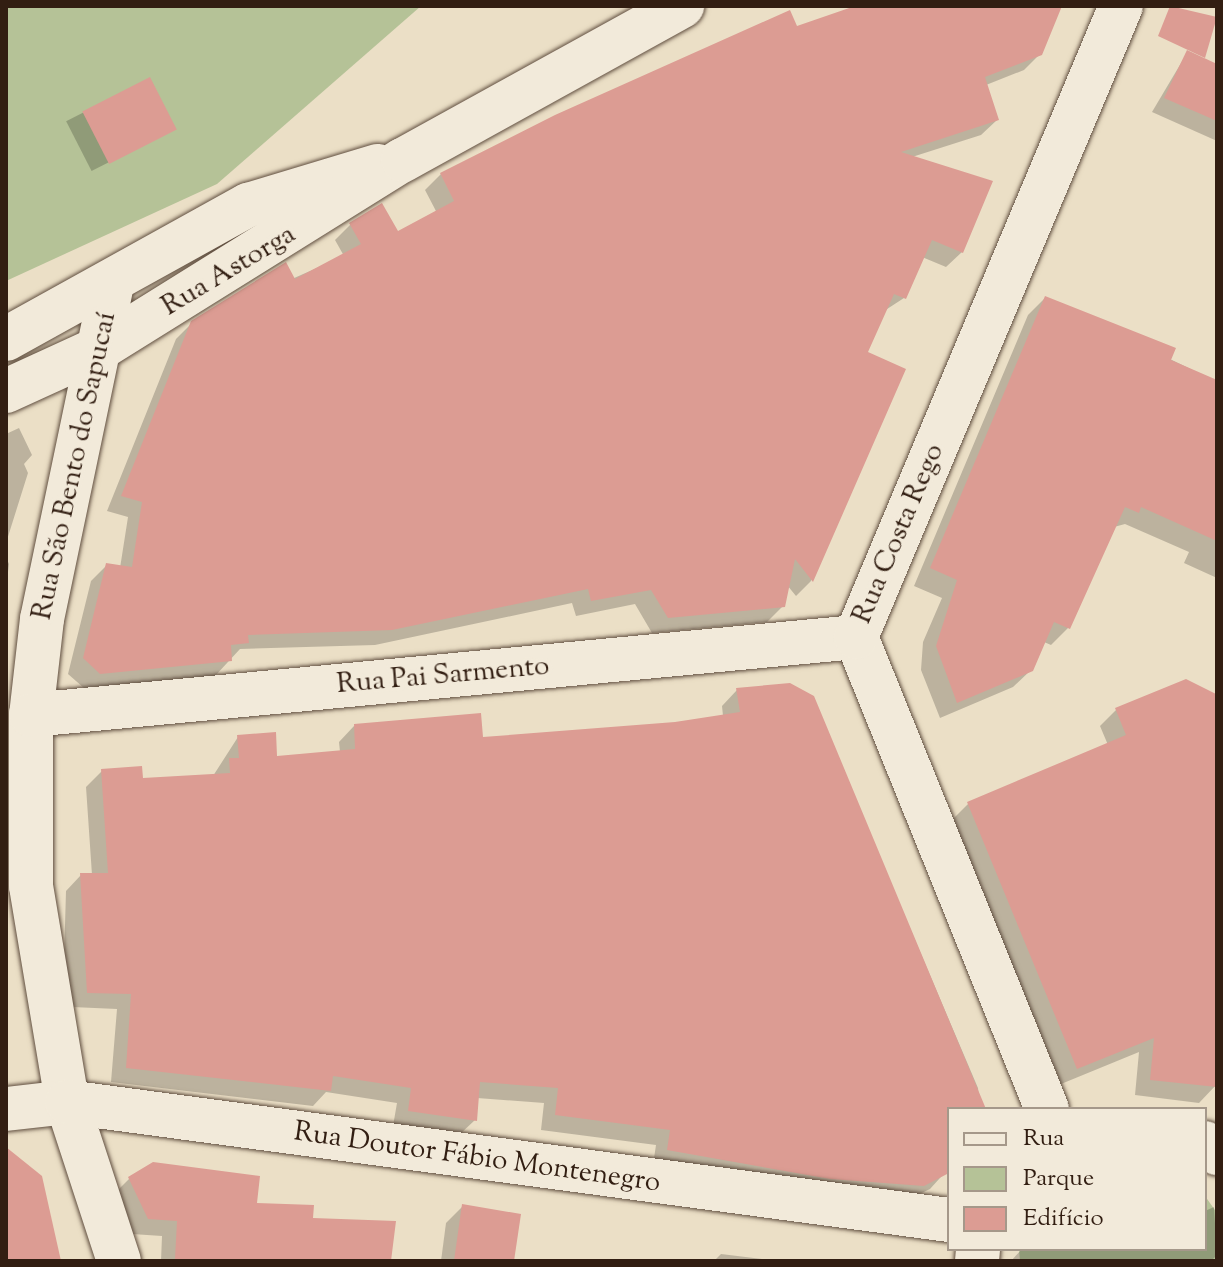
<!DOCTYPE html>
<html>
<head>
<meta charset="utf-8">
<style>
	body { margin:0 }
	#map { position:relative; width:1223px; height:1267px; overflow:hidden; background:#ebdfc6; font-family:"Sorts Mill Goudy",serif }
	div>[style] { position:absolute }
	.green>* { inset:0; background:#b5c297 }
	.shadow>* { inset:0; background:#0003; transform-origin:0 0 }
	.building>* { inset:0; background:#dc9c93; transform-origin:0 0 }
	.roads { filter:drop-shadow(0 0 2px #604e3f) drop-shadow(0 0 2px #604e3f) }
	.minor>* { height:44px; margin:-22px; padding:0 22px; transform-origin:22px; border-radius:22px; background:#f2eada }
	span { translate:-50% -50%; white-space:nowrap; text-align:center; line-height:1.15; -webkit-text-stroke:8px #f2eada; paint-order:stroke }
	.street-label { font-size:28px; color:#321e12 }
	.frame { position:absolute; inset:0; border:8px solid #321e12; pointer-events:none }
	.legend { position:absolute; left:947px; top:1107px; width:260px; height:144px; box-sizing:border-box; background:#f2eada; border:2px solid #a5988a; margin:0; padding:10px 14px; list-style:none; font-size:24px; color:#321e12 }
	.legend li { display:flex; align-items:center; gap:16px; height:40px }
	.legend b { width:40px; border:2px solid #a5988a }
</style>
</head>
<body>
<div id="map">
	<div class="green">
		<div style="clip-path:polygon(6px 6px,421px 6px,217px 184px,6px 281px)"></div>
		<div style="clip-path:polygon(1205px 1196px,1217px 1213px,1217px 1261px,1020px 1261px,1019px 1249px,1205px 1249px)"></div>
	</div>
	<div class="shadow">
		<div style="clip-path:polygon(861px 6px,1061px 6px,1040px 54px,1024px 70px,986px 85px,997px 120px,981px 135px,912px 157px,962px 252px,946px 267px,922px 257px,904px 298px,884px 311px,866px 353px,904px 370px,811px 581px,796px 596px,787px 585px,783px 606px,767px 622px,652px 633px,635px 604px,576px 616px,572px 603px,375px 645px,240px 649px,215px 676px,84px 688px,68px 674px,91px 581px,107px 565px,120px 568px,128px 517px,107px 511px,176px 339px,192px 323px,344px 256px,335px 240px,351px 224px,397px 234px,437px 213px,425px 190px,441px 174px)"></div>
		<div style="clip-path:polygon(1187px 53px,1217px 67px,1217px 141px,1152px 112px)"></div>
		<div style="left:149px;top:79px;width:56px;height:93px;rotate:63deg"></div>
		<div style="clip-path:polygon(1045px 298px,1217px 382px,1217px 578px,1184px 563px,1189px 552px,1125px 524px,1114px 527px,1068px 628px,1051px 645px,1044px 642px,1031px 670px,1013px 687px,940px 718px,921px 670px,923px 642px,942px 598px,914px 586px,1028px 315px)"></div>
		<div style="clip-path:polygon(19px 428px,32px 455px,24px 464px,28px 473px,6px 543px,6px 434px)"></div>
		<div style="clip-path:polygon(6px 557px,9px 564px,6px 588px)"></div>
		<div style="clip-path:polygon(737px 690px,812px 698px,978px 1088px,980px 1109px,949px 1109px,949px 1168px,930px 1189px,907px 1200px,653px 1165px,656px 1145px,541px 1130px,544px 1103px,477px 1098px,475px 1120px,459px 1135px,393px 1126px,397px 1103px,326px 1092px,313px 1106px,111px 1082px,117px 1009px,72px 1007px,64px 959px,66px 891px,81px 875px,92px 875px,86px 787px,102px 771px,141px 780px,213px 776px,238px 737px,275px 758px,340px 752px,339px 742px,354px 726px,481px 739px,675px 724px,723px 716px,722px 706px)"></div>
		<div style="clip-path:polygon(1116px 710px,1217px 712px,1217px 1084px,1199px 1103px,1135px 1095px,1139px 1052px,1061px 1084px,952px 820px,968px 804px,1108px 745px,1100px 726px)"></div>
		<div style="clip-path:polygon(129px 1179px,311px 1220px,394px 1223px,389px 1261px,161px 1261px,162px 1236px,132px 1234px,113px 1195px)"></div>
		<div style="clip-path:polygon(463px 1206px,512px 1261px,441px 1261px,446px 1223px)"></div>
		<div style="clip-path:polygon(1214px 1207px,1217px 1255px,1211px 1261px,1011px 1261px,1022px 1249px,1205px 1249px,1205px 1211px)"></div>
		<div style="clip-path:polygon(721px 1254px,778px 1261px,714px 1261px)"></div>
	</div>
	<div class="building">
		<div style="clip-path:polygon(855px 6px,1062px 6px,1042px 55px,985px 77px,999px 120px,901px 152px,993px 181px,963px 253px,932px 240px,906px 299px,894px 294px,868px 352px,906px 369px,813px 582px,795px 559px,785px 607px,668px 618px,651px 590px,591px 601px,588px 589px,392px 630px,248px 635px,249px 643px,231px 645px,232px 661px,100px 674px,83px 658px,106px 563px,132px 567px,142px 502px,121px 496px,191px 321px,286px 262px,295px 279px,361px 244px,349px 223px,382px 203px,398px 231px,454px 201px,440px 173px,555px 115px,790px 10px,797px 26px)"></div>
		<div style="clip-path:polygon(1170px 6px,1217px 17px,1205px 58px,1158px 36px)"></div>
		<div style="clip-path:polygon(1187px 50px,1217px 64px,1217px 121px,1164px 98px)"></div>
		<div style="left:150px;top:77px;width:59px;height:76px;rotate:63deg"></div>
		<div style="clip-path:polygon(1045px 296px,1176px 348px,1171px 360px,1217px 380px,1217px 541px,1141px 507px,1139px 513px,1125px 507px,1070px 629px,1054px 622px,1033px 671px,957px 703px,936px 646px,957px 580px,930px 568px)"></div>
		<div style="clip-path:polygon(1186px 679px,1216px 694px,1217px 1087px,1150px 1080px,1154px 1038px,1077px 1069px,967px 802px,1126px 735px,1115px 708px)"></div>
		<div style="clip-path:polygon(790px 683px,814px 696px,986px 1109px,949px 1109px,949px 1173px,924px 1186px,830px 1179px,667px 1150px,670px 1130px,555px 1115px,558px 1088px,480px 1082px,477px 1121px,408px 1111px,411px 1088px,333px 1076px,331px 1091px,126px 1068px,131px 994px,87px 993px,80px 873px,108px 873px,101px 769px,142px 766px,143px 778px,230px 773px,229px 758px,239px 758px,237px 735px,276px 732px,277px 756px,355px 749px,354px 724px,481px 713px,483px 737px,675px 722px,740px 712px,736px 688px)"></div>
		<div style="clip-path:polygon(6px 1147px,42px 1176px,61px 1261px,6px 1261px)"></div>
		<div style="clip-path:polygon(153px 1162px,260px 1176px,257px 1203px,314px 1205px,313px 1218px,396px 1221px,391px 1261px,175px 1259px,177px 1221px,148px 1219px,128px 1177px)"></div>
		<div style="clip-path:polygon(462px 1204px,521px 1214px,514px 1261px,454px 1261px)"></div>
	</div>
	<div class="roads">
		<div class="minor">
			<div style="left:112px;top:284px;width:342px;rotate:101.8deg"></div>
			<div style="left:42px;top:619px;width:97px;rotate:96.5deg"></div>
			<div style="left:31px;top:715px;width:171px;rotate:90deg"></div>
			<div style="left:31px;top:886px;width:219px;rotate:80.5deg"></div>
			<div style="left:67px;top:1102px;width:167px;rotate:71.9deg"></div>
			<div style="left:6px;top:339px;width:277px;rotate:-29deg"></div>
			<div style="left:248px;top:205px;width:135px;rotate:-16.8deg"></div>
			<div style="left:6px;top:391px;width:106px;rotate:-24.6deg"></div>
			<div style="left:102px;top:347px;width:354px;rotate:-31.9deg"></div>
			<div style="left:403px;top:160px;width:319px;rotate:-28.9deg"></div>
			<div style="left:31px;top:715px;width:829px;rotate:-5.4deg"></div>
			<div style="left:6px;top:1109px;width:61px;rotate:-6.5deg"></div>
			<div style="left:67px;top:1102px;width:890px;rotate:7.62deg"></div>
			<div style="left:1047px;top:1109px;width:509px;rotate:-112.03deg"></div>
			<div style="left:856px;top:637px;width:684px;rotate:-67.22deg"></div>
			<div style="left:1205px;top:1143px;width:16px;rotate:40deg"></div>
			<div style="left:977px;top:1261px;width:12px;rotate:-85deg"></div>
		</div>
	</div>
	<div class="street-label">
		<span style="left:229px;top:271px;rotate:-31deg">Rua Astorga</span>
		<span style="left:75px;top:466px;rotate:-78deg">Rua São Bento do Sapucaí</span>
		<span style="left:899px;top:534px;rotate:-67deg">Rua Costa Rego</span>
		<span style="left:443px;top:676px;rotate:-5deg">Rua Pai Sarmento</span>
		<span style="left:477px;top:1158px;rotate:8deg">Rua Doutor Fábio Montenegro</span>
	</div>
	<div class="frame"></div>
	<ul class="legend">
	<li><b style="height:10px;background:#f2eada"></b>Rua</li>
	<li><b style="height:22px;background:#b5c297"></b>Parque</li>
	<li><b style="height:22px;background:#dc9c93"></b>Edifício</li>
	</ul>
</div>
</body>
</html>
